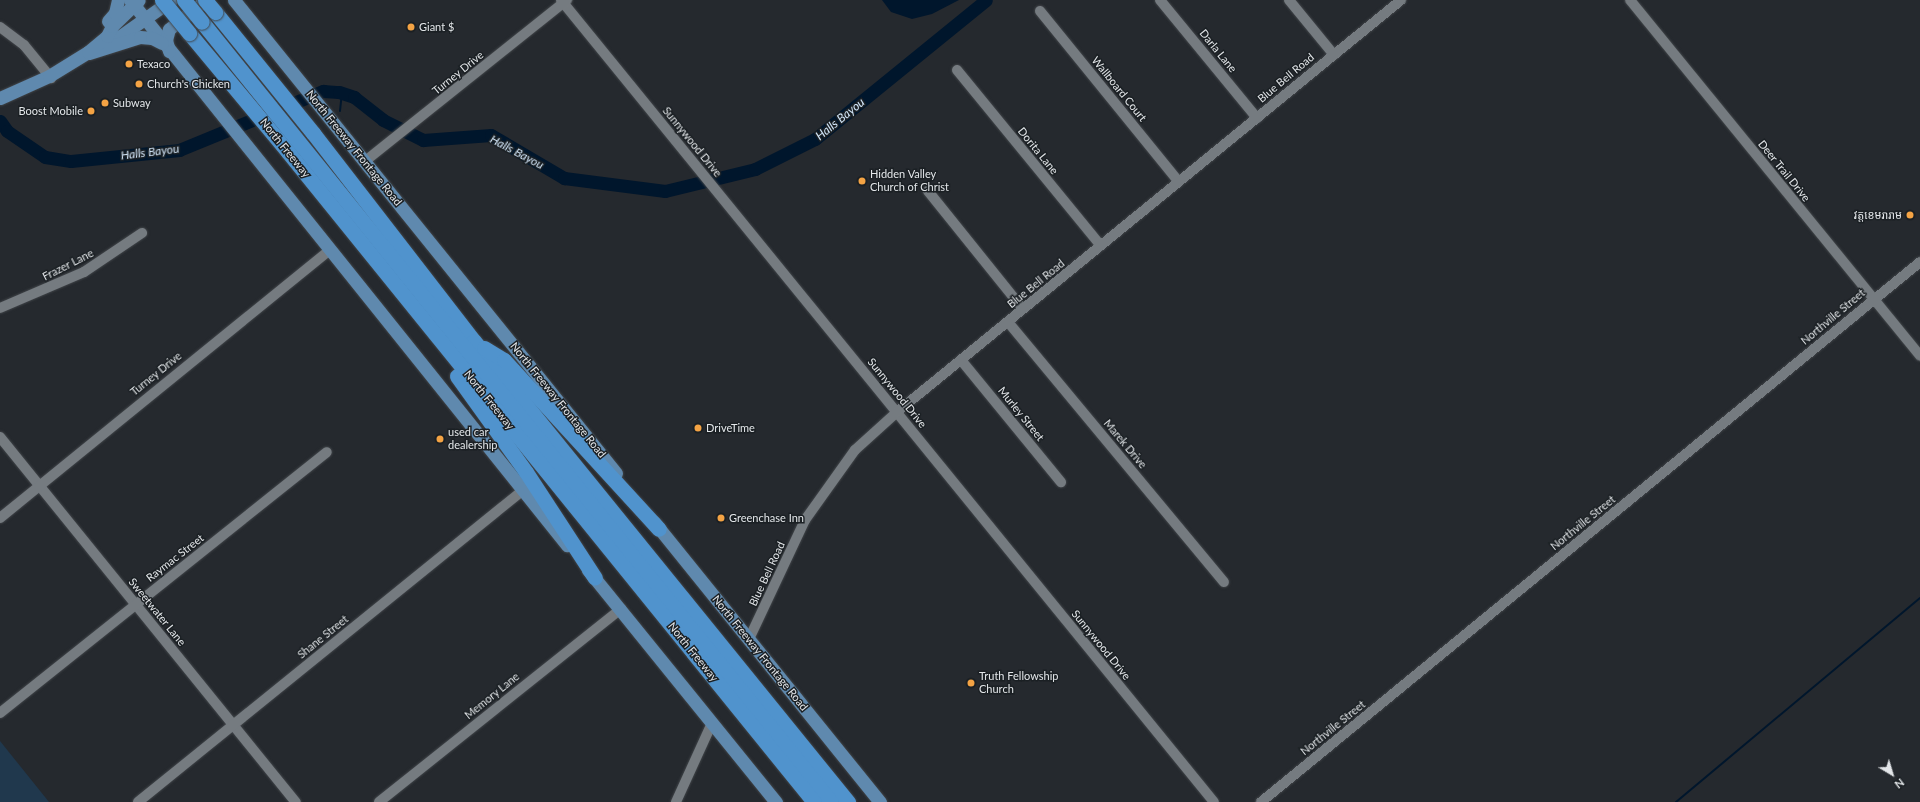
<!DOCTYPE html>
<html>
<head>
<meta charset="utf-8">
<style>
	body { margin:0 }
	#map { position:relative; width:1920px; height:802px; overflow:hidden; background:#25292e; font-family:Lato,"Noto Sans Khmer",sans-serif }
	div>[style] { position:absolute }
	.green>* { inset:0; background:#20384d }
	.water>* { inset:0; background:#00162c }
	.stream>* { height:2px; margin:-1px; padding:0 1px; transform-origin:1px; border-radius:1px; background:#00162c }
	.river>* { height:13px; margin:-6.5px; padding:0 6.5px; transform-origin:6.5px; border-radius:6.5px; background:#00162c }
	.roads { filter:drop-shadow(0 0 1px #414549) drop-shadow(0 0 1px #414549) }
	.minor>* { height:10px; margin:-5px; padding:0 5px; transform-origin:5px; border-radius:5px; background:#757b80 }
	.major>* { height:13px; margin:-6.5px; padding:0 6.5px; transform-origin:6.5px; border-radius:6.5px; background:#5f89ae }
	.highway>* { height:15px; margin:-7.5px; padding:0 7.5px; transform-origin:7.5px; border-radius:7.5px; background:#5093cd }
	.bridges { filter:drop-shadow(0 0 1px #414549) drop-shadow(0 0 1px #414549) }
	.highway-bridge>* { height:15px; margin:-7.5px; padding:0 7.5px; transform-origin:7.5px; border-radius:7.5px; background:#5093cd }
	.dots>* { width:11px; height:11px; translate:-50% -50%; box-sizing:border-box; border:2px solid #1b2024; border-radius:50% }
	span { translate:-50% -50%; white-space:nowrap; text-align:center; line-height:1.15; -webkit-text-stroke:3px #1b2024; paint-order:stroke }
	.poi-label { font-size:11px; color:#e3e6e9 }
	.left { translate:0 -50%; text-align:left }
	.right { translate:-100% -50%; text-align:right }
	.street-label { font-size:11px; color:#e3e6e9 }
	.water-label { font-size:12px; color:#d2e6f9; font-style:italic }
	.north { position:absolute; left:1872px; top:754px; width:40px; height:40px; -webkit-text-stroke:3px #1b2024; paint-order:stroke; rotate:142deg; font-size:11px; font-weight:700; line-height:16px; text-align:center; color:#e3e6e9 }
	.north::after { content:''; display:block; margin:auto; width:14px; height:18px; background:#e3e6e9; clip-path:polygon(50% 0,100% 100%,50% 72%,0 100%) }
</style>
</head>
<body>
<div id="map">
	<div class="green">
		<div style="clip-path:polygon(0 741px,49px 802px,0 802px)"></div>
	</div>
	<div class="water">
		<div style="clip-path:polygon(882px 0,959px 0,932px 14px,912px 19px,891px 12px)"></div>
	</div>
	<div class="stream">
		<div style="left:340px;top:111px;width:18px;rotate:-84deg"></div>
		<div style="left:1676px;top:802px;width:318px;rotate:-39.9deg"></div>
	</div>
	<div class="river">
		<div style="left:0;top:121px;width:12px;rotate:55deg"></div>
		<div style="left:7px;top:131px;width:46px;rotate:34.4deg"></div>
		<div style="left:45px;top:157px;width:26px;rotate:9deg"></div>
		<div style="left:71px;top:161px;width:109px;rotate:-5.8deg"></div>
		<div style="left:179px;top:150px;width:156px;rotate:-22.3deg"></div>
		<div style="left:323px;top:91px;width:16px;rotate:4deg"></div>
		<div style="left:339px;top:92px;width:16px;rotate:18deg"></div>
		<div style="left:354px;top:97px;width:37px;rotate:38deg"></div>
		<div style="left:383px;top:120px;width:45px;rotate:26.6deg"></div>
		<div style="left:423px;top:140px;width:68px;rotate:-4.2deg"></div>
		<div style="left:491px;top:135px;width:85px;rotate:30.5deg"></div>
		<div style="left:564px;top:178px;width:102px;rotate:7.3deg"></div>
		<div style="left:665px;top:191px;width:93px;rotate:-13.7deg"></div>
		<div style="left:755px;top:169px;width:67px;rotate:-26.6deg"></div>
		<div style="left:815px;top:139px;width:220px;rotate:-39.1deg"></div>
	</div>
	<div class="roads">
		<div class="minor">
			<div style="left:561px;top:0;width:1034px;rotate:50.85deg"></div>
			<div style="left:1160px;top:0;width:153px;rotate:50.6deg"></div>
			<div style="left:1289px;top:0;width:71px;rotate:50.7deg"></div>
			<div style="left:1630px;top:0;width:459px;rotate:50.8deg"></div>
			<div style="left:1040px;top:11px;width:220px;rotate:50.9deg"></div>
			<div style="left:0;top:27px;width:30px;rotate:37deg"></div>
			<div style="left:24px;top:45px;width:43px;rotate:50.7deg"></div>
			<div style="left:957px;top:70px;width:227px;rotate:50.7deg"></div>
			<div style="left:364px;top:162px;width:260px;rotate:-38.6deg"></div>
			<div style="left:928px;top:191px;width:151px;rotate:51.2deg"></div>
			<div style="left:0;top:308px;width:91px;rotate:-23.2deg"></div>
			<div style="left:84px;top:272px;width:70px;rotate:-33.9deg"></div>
			<div style="left:1008px;top:322px;width:338px;rotate:50.3deg"></div>
			<div style="left:961px;top:360px;width:158px;rotate:50.7deg"></div>
			<div style="left:0;top:437px;width:470px;rotate:51deg"></div>
			<div style="left:0;top:518px;width:424px;rotate:-39.1deg"></div>
			<div style="left:749px;top:639px;width:132px;rotate:-64.8deg"></div>
			<div style="left:805px;top:520px;width:86px;rotate:-54.5deg"></div>
			<div style="left:855px;top:450px;width:57px;rotate:-42.1deg"></div>
			<div style="left:897px;top:412px;width:651px;rotate:-39.26deg"></div>
			<div style="left:0;top:713px;width:418px;rotate:-38.6deg"></div>
			<div style="left:138px;top:802px;width:494px;rotate:-39deg"></div>
			<div style="left:379px;top:802px;width:310px;rotate:-38.6deg"></div>
			<div style="left:676px;top:802px;width:87px;rotate:-65.5deg"></div>
			<div style="left:1261px;top:802px;width:852px;rotate:-39.33deg"></div>
		</div>
		<div class="major">
			<div style="left:130px;top:0;width:699px;rotate:51.28deg"></div>
			<div style="left:234px;top:0;width:608px;rotate:51.08deg"></div>
			<div style="left:108px;top:21px;width:11px;rotate:-49deg"></div>
			<div style="left:115px;top:13px;width:13px;rotate:-77deg"></div>
			<div style="left:109px;top:36px;width:10px;rotate:6deg"></div>
			<div style="left:119px;top:37px;width:64px;rotate:-35.4deg"></div>
			<div style="left:169px;top:51px;width:11px;rotate:-105deg"></div>
			<div style="left:166px;top:40px;width:11px;rotate:-75deg"></div>
			<div style="left:169px;top:29px;width:47px;rotate:-38.1deg"></div>
			<div style="left:89px;top:53px;width:53px;rotate:-17.4deg"></div>
			<div style="left:140px;top:37px;width:12px;rotate:5deg"></div>
			<div style="left:152px;top:38px;width:11px;rotate:27deg"></div>
			<div style="left:0;top:98px;width:54px;rotate:-24.2deg"></div>
			<div style="left:49px;top:76px;width:46px;rotate:-31.6deg"></div>
			<div style="left:88px;top:52px;width:25px;rotate:-40deg"></div>
			<div style="left:107px;top:36px;width:11px;rotate:-63deg"></div>
			<div style="left:112px;top:26px;width:37px;rotate:-44deg"></div>
			<div style="left:654px;top:522px;width:360px;rotate:51.1deg"></div>
			<div style="left:588px;top:570px;width:299px;rotate:51deg"></div>
		</div>
		<div class="highway">
			<div style="left:215px;top:12px;width:156px;rotate:51deg"></div>
			<div style="left:313px;top:133px;width:263px;rotate:52.3deg"></div>
			<div style="left:474px;top:341px;width:594px;rotate:50.95deg"></div>
			<div style="left:202px;top:22px;width:1002px;rotate:51.12deg"></div>
			<div style="left:189px;top:33px;width:155px;rotate:50.2deg"></div>
			<div style="left:288px;top:152px;width:836px;rotate:51.02deg"></div>
			<div style="left:484px;top:348px;width:23px;rotate:31deg"></div>
			<div style="left:504px;top:360px;width:229px;rotate:47.5deg"></div>
			<div style="left:457px;top:376px;width:118px;rotate:54.3deg"></div>
			<div style="left:526px;top:472px;width:126px;rotate:56.9deg"></div>
		</div>
	</div>
	<div class="bridges">
		<div class="highway-bridge">
			<div style="left:162px;top:0;width:43px;rotate:50.7deg"></div>
			<div style="left:184px;top:0;width:28px;rotate:51deg"></div>
			<div style="left:205px;top:0;width:16px;rotate:50deg"></div>
		</div>
	</div>
	<div class="dots">
		<div style="left:411px;top:27px;background:#f4a344"></div>
		<div style="left:129px;top:64px;background:#f4a344"></div>
		<div style="left:139px;top:84px;background:#f4a344"></div>
		<div style="left:105px;top:103px;background:#f4a344"></div>
		<div style="left:91px;top:111px;background:#f4a344"></div>
		<div style="left:862px;top:181px;background:#f4a344"></div>
		<div style="left:1910px;top:215px;background:#f4a344"></div>
		<div style="left:698px;top:428px;background:#f4a344"></div>
		<div style="left:440px;top:439px;background:#f4a344"></div>
		<div style="left:721px;top:518px;background:#f4a344"></div>
		<div style="left:971px;top:683px;background:#f4a344"></div>
	</div>
	<div class="poi-label">
		<span class="left" style="left:419px;top:27px">Giant $</span>
		<span class="left" style="left:137px;top:64px">Texaco</span>
		<span class="left" style="left:147px;top:84px">Church's Chicken</span>
		<span class="left" style="left:113px;top:103px">Subway</span>
		<span class="right" style="left:83px;top:111px">Boost Mobile</span>
		<span class="left" style="left:870px;top:181px">Hidden Valley<br>Church of Christ</span>
		<span class="right" style="left:1902px;top:215px">វត្តខេមរារាម</span>
		<span class="left" style="left:706px;top:428px">DriveTime</span>
		<span class="left" style="left:448px;top:439px">used car<br>dealership</span>
		<span class="left" style="left:729px;top:518px">Greenchase Inn</span>
		<span class="left" style="left:979px;top:683px">Truth Fellowship<br>Church</span>
	</div>
	<div class="street-label">
		<span style="left:1218px;top:51px;rotate:51deg">Darla Lane</span>
		<span style="left:458px;top:73px;rotate:-39deg">Turney Drive</span>
		<span style="left:1286px;top:78px;rotate:-40deg">Blue Bell Road</span>
		<span style="left:1119px;top:89px;rotate:51deg">Wallboard Court</span>
		<span style="left:692px;top:142px;rotate:51deg">Sunnywood Drive</span>
		<span style="left:285px;top:148px;rotate:51deg">North Freeway</span>
		<span style="left:354px;top:148px;rotate:51deg">North Freeway Frontage Road</span>
		<span style="left:1038px;top:151px;rotate:51deg">Dorita Lane</span>
		<span style="left:1784px;top:171px;rotate:51deg">Deer Trail Drive</span>
		<span style="left:68px;top:265px;rotate:-27deg">Frazer Lane</span>
		<span style="left:1036px;top:284px;rotate:-39deg">Blue Bell Road</span>
		<span style="left:1833px;top:317px;rotate:-40deg">Northville Street</span>
		<span style="left:156px;top:374px;rotate:-39deg">Turney Drive</span>
		<span style="left:897px;top:393px;rotate:51deg">Sunnywood Drive</span>
		<span style="left:489px;top:400px;rotate:51deg">North Freeway</span>
		<span style="left:558px;top:400px;rotate:51deg">North Freeway Frontage Road</span>
		<span style="left:1021px;top:414px;rotate:51deg">Murley Street</span>
		<span style="left:1125px;top:444px;rotate:50deg">Marek Drive</span>
		<span style="left:1583px;top:523px;rotate:-39deg">Northville Street</span>
		<span style="left:175px;top:558px;rotate:-38deg">Raymac Street</span>
		<span style="left:767px;top:574px;rotate:-65deg">Blue Bell Road</span>
		<span style="left:157px;top:612px;rotate:51deg">Sweetwater Lane</span>
		<span style="left:323px;top:637px;rotate:-39deg">Shane Street</span>
		<span style="left:1101px;top:645px;rotate:51deg">Sunnywood Drive</span>
		<span style="left:693px;top:652px;rotate:51deg">North Freeway</span>
		<span style="left:760px;top:653px;rotate:51deg">North Freeway Frontage Road</span>
		<span style="left:492px;top:696px;rotate:-39deg">Memory Lane</span>
		<span style="left:1333px;top:728px;rotate:-39deg">Northville Street</span>
	</div>
	<div class="water-label">
		<span style="left:840px;top:119px;rotate:-39deg">Halls Bayou</span>
		<span style="left:150px;top:152px;rotate:-7deg">Halls Bayou</span>
		<span style="left:517px;top:152px;rotate:28deg">Halls Bayou</span>
	</div>
	<div class="north">N</div>
</div>
</body>
</html>
